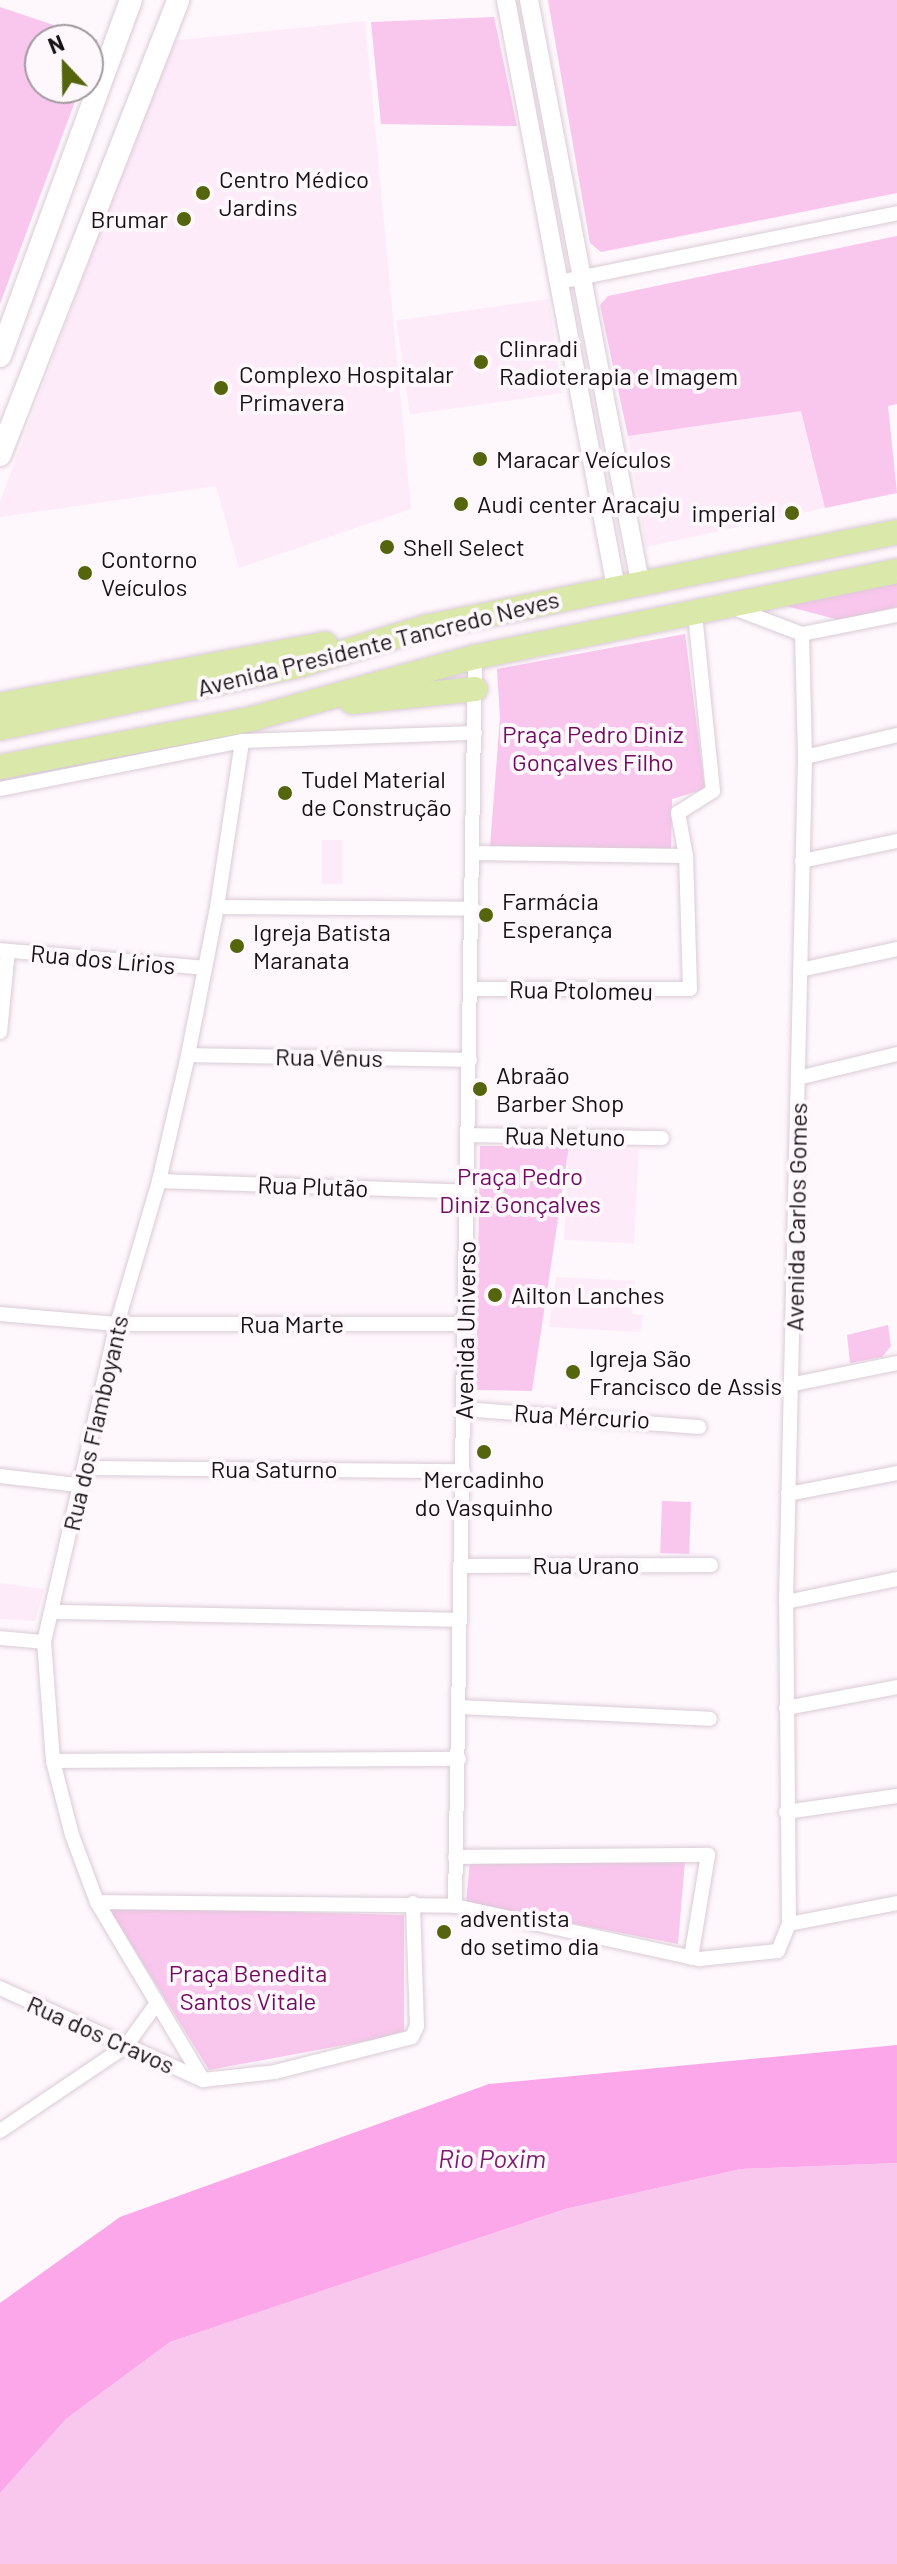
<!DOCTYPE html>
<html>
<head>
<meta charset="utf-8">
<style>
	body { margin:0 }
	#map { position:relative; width:897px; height:2564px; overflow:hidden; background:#fef7fc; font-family:Barlow,sans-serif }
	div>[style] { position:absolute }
	.built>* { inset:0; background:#feebf9; transform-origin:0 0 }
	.green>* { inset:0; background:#f9c6ed; transform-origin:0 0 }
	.water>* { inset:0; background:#fba7e9 }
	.roads { filter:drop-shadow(0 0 2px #dacbd6) drop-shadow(0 0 2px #dacbd6) }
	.minor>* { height:14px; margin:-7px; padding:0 7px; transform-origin:7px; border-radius:7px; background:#fff }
	.tertiary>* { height:18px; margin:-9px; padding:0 9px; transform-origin:9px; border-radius:9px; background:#fff }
	.secondary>* { height:22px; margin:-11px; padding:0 11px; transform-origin:11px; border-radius:11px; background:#fff }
	.primary>* { height:24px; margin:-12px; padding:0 12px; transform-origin:12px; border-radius:12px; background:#dae9aa }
	.dots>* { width:22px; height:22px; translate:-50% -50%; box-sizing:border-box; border:4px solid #fef7fc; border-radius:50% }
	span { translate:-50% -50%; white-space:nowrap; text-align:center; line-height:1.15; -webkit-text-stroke:8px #fef7fc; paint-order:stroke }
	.poi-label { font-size:24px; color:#161115 }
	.left { translate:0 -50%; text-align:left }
	.right { translate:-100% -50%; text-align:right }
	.street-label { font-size:24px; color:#161115 }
	.park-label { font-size:24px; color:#700d63 }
	.water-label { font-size:26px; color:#7c1c6e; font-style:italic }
	.north { position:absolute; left:24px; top:24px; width:80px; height:80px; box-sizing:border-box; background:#fef7fc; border:2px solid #a19ba0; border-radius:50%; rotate:338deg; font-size:22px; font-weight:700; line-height:32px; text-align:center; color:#161115 }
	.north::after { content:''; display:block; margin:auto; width:28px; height:36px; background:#55650d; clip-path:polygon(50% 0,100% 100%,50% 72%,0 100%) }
</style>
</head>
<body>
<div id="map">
	<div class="built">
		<div style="clip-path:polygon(365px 21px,411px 509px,239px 568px,216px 486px,0 517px,0 502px,170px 41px)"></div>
		<div style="left:549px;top:299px;width:95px;height:154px;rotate:82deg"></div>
		<div style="clip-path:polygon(801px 410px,825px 508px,646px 547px,628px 436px)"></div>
		<div style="left:322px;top:840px;width:20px;height:44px"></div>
		<div style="left:569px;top:1146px;width:70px;height:94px;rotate:3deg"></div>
		<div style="clip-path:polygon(556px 1277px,635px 1281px,632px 1314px,643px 1315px,641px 1332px,549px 1327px)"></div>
		<div style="clip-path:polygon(0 1583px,44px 1589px,35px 1621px,0 1619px)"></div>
	</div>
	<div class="green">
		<div style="clip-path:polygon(548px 0,897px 0,897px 193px,601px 252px,590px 243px)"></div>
		<div style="clip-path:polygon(0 7px,98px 40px,88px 65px,88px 40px,40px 40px,40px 88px,80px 88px,0 304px)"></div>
		<div style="clip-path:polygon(494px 17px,517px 126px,381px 124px,371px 22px)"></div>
		<div style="clip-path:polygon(897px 236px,897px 404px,888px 406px,897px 493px,825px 508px,801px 411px,628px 436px,600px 305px,608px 296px)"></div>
		<div style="clip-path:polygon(897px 583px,897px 607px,839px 620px,786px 606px)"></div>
		<div style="clip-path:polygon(685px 634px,705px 789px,672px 799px,671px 849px,490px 847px,500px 718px,497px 669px)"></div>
		<div style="clip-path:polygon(480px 1146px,569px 1146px,532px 1391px,476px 1390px)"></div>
		<div style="clip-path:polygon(888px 1325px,891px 1346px,882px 1357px,850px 1363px,847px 1335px)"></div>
		<div style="left:662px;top:1501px;width:29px;height:52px;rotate:2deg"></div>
		<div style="clip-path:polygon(470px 1861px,685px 1861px,678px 1944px,466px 1903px)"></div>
		<div style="clip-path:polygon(108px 1907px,404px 1915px,404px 2034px,209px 2070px)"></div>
		<div style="clip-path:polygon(897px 2163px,897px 2564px,0 2564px,0 2493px,66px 2419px,170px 2342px,565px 2209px,741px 2169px)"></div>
	</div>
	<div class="water">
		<div style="clip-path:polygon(897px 2045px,897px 2163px,741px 2169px,565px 2209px,170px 2342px,66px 2419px,0 2493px,0 2303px,120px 2217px,489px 2084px)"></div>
	</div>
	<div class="roads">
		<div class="minor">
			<div style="left:559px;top:282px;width:345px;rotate:-11.5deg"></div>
			<div style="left:731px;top:607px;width:76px;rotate:20.8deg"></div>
			<div style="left:802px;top:634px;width:97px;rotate:-11.3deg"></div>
			<div style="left:805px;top:757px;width:95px;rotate:-13.4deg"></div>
			<div style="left:0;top:789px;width:247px;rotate:-11.2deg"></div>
			<div style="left:242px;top:741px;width:233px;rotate:-2deg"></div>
			<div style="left:473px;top:853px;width:213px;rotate:0.8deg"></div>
			<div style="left:802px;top:861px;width:97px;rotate:-11.9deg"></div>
			<div style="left:217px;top:907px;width:256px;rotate:0.4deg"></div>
			<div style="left:0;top:950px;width:206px;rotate:5deg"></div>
			<div style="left:800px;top:970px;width:99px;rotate:-12.2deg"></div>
			<div style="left:472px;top:989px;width:218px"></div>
			<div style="left:690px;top:989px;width:133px;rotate:-91.7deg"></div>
			<div style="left:686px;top:856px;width:44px;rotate:-100.5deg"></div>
			<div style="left:678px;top:813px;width:41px;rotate:-32.2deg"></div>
			<div style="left:713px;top:791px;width:179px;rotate:-95.8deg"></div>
			<div style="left:0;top:1032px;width:81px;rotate:-84.4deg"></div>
			<div style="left:188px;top:1055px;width:282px;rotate:1deg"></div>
			<div style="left:798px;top:1078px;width:102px;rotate:-13.6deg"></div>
			<div style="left:468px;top:1135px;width:194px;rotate:0.9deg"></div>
			<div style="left:159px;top:1181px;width:309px;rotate:2deg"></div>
			<div style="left:0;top:1314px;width:117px;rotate:4.9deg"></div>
			<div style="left:117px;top:1324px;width:350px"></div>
			<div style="left:794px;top:1384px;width:105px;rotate:-11.5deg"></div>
			<div style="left:464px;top:1409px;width:236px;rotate:4.4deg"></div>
			<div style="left:86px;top:1468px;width:377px;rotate:0.5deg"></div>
			<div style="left:0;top:1476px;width:79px;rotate:6.6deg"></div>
			<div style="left:788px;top:1494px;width:111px;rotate:-10.9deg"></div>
			<div style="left:461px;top:1566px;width:250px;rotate:-0.2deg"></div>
			<div style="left:786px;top:1602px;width:113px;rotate:-11.7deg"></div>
			<div style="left:55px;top:1612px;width:404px;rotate:1.1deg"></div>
			<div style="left:0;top:1638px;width:44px;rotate:5.2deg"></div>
			<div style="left:460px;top:1707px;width:250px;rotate:2.7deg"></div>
			<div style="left:786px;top:1708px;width:113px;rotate:-10.7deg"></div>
			<div style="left:53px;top:1761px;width:406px;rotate:-0.3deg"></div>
			<div style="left:786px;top:1812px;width:112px;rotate:-8.2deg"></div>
			<div style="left:455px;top:1857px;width:253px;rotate:-0.5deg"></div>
			<div style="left:708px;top:1855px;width:104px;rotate:99.4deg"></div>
			<div style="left:97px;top:1902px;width:358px;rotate:0.6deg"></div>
			<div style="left:455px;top:1906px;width:250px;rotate:12.3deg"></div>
			<div style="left:699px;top:1959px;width:79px;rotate:-5.8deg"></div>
			<div style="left:778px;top:1951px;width:29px;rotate:-68deg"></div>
			<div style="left:789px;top:1924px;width:110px;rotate:-11deg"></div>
			<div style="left:455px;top:1906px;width:1249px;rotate:-89.08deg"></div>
			<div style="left:789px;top:1924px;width:322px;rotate:-90.5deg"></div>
			<div style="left:786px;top:1602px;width:845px;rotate:-88.71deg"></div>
			<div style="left:805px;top:757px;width:123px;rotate:-91.4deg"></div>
			<div style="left:0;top:1988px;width:223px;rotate:24.4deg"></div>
			<div style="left:203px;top:2080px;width:72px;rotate:-6.3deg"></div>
			<div style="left:275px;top:2072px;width:141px;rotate:-14.3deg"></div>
			<div style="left:412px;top:2037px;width:12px;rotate:-66deg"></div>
			<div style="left:417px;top:2026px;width:123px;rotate:-91.9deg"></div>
			<div style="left:203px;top:2080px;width:207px;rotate:-120.8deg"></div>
			<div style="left:97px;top:1902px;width:72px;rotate:-110.5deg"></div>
			<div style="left:72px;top:1835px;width:76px;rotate:-104.4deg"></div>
			<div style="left:53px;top:1761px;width:119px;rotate:-94.3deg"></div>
			<div style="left:44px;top:1642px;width:326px;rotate:-77.1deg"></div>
			<div style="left:117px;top:1324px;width:149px;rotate:-73.6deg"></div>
			<div style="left:159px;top:1181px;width:129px;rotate:-77deg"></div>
			<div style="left:188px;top:1055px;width:151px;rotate:-78.9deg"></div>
			<div style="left:217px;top:907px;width:168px;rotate:-81.4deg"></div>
			<div style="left:0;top:2131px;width:152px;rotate:-34deg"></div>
			<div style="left:126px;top:2046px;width:53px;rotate:-54.2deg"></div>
		</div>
		<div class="tertiary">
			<div style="left:506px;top:0;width:598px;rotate:79.4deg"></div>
			<div style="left:529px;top:0;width:592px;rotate:79.2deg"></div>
		</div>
		<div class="secondary">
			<div style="left:0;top:356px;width:379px;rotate:-69.8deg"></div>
			<div style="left:0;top:455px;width:489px;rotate:-68.6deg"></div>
		</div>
		<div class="primary">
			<div style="left:352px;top:702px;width:124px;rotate:-6deg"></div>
			<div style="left:0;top:705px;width:331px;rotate:-10.6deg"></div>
			<div style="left:0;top:728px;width:303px;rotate:-11.8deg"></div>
			<div style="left:297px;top:666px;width:135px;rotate:-16.8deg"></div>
			<div style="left:426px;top:627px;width:480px;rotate:-11.4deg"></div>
			<div style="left:0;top:767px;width:256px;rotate:-10.8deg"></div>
			<div style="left:251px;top:719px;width:232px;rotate:-15.5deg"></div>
			<div style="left:475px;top:657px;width:431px;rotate:-11.5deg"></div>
		</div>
	</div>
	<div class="dots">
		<div style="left:203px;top:193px;background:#55650d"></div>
		<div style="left:184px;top:219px;background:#55650d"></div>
		<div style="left:481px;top:362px;background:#55650d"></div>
		<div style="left:221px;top:388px;background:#55650d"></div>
		<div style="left:480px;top:459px;background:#55650d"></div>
		<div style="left:461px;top:504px;background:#55650d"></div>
		<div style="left:792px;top:513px;background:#55650d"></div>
		<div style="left:387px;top:547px;background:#55650d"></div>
		<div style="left:85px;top:573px;background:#55650d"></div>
		<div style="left:285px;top:793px;background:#55650d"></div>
		<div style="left:486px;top:915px;background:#55650d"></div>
		<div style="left:237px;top:946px;background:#55650d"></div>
		<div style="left:480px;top:1089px;background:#55650d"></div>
		<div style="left:495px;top:1295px;background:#55650d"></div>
		<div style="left:573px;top:1372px;background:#55650d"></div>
		<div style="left:484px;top:1452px;background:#55650d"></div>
		<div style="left:444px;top:1932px;background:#55650d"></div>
	</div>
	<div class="poi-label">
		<span class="left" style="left:219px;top:193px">Centro Médico<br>Jardins</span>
		<span class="right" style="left:168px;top:219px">Brumar</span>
		<span class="left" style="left:499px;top:362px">Clinradi<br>Radioterapia e Imagem</span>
		<span class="left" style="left:239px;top:388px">Complexo Hospitalar<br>Primavera</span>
		<span class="left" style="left:496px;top:459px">Maracar Veículos</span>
		<span class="left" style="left:477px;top:504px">Audi center Aracaju</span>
		<span class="right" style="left:776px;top:513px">imperial</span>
		<span class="left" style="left:403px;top:547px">Shell Select</span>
		<span class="left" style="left:101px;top:573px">Contorno<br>Veículos</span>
		<span class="left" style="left:301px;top:793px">Tudel Material<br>de Construção</span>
		<span class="left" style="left:502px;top:915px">Farmácia<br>Esperança</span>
		<span class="left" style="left:253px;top:946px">Igreja Batista<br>Maranata</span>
		<span class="left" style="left:496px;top:1089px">Abraão<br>Barber Shop</span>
		<span class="left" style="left:511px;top:1295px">Ailton Lanches</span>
		<span class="left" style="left:589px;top:1372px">Igreja São<br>Francisco de Assis</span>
		<span style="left:484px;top:1493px">Mercadinho<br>do Vasquinho</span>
		<span class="left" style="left:460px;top:1932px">adventista<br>do setimo dia</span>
	</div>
	<div class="street-label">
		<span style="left:378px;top:643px;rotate:-14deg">Avenida Presidente Tancredo Neves</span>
		<span style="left:103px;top:959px;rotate:5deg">Rua dos Lírios</span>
		<span style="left:581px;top:990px;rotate:1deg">Rua Ptolomeu</span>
		<span style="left:329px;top:1057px;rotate:1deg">Rua Vênus</span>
		<span style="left:565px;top:1136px;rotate:1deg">Rua Netuno</span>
		<span style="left:313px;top:1186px;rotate:2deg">Rua Plutão</span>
		<span style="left:796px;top:1217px;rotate:-89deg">Avenida Carlos Gomes</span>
		<span style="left:292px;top:1324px">Rua Marte</span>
		<span style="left:465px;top:1330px;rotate:-89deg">Avenida Universo</span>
		<span style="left:582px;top:1416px;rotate:3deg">Rua Mércurio</span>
		<span style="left:95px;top:1423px;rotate:-77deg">Rua dos Flamboyants</span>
		<span style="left:274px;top:1469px">Rua Saturno</span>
		<span style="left:586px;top:1565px">Rua Urano</span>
		<span style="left:101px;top:2034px;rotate:24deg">Rua dos Cravos</span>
	</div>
	<div class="park-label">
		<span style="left:593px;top:748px">Praça Pedro Diniz<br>Gonçalves Filho</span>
		<span style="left:520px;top:1190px">Praça Pedro<br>Diniz Gonçalves</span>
		<span style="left:248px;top:1987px">Praça Benedita<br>Santos Vitale</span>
	</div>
	<div class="water-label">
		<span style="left:492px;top:2158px">Rio Poxim</span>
	</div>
	<div class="north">N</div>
</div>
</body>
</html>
